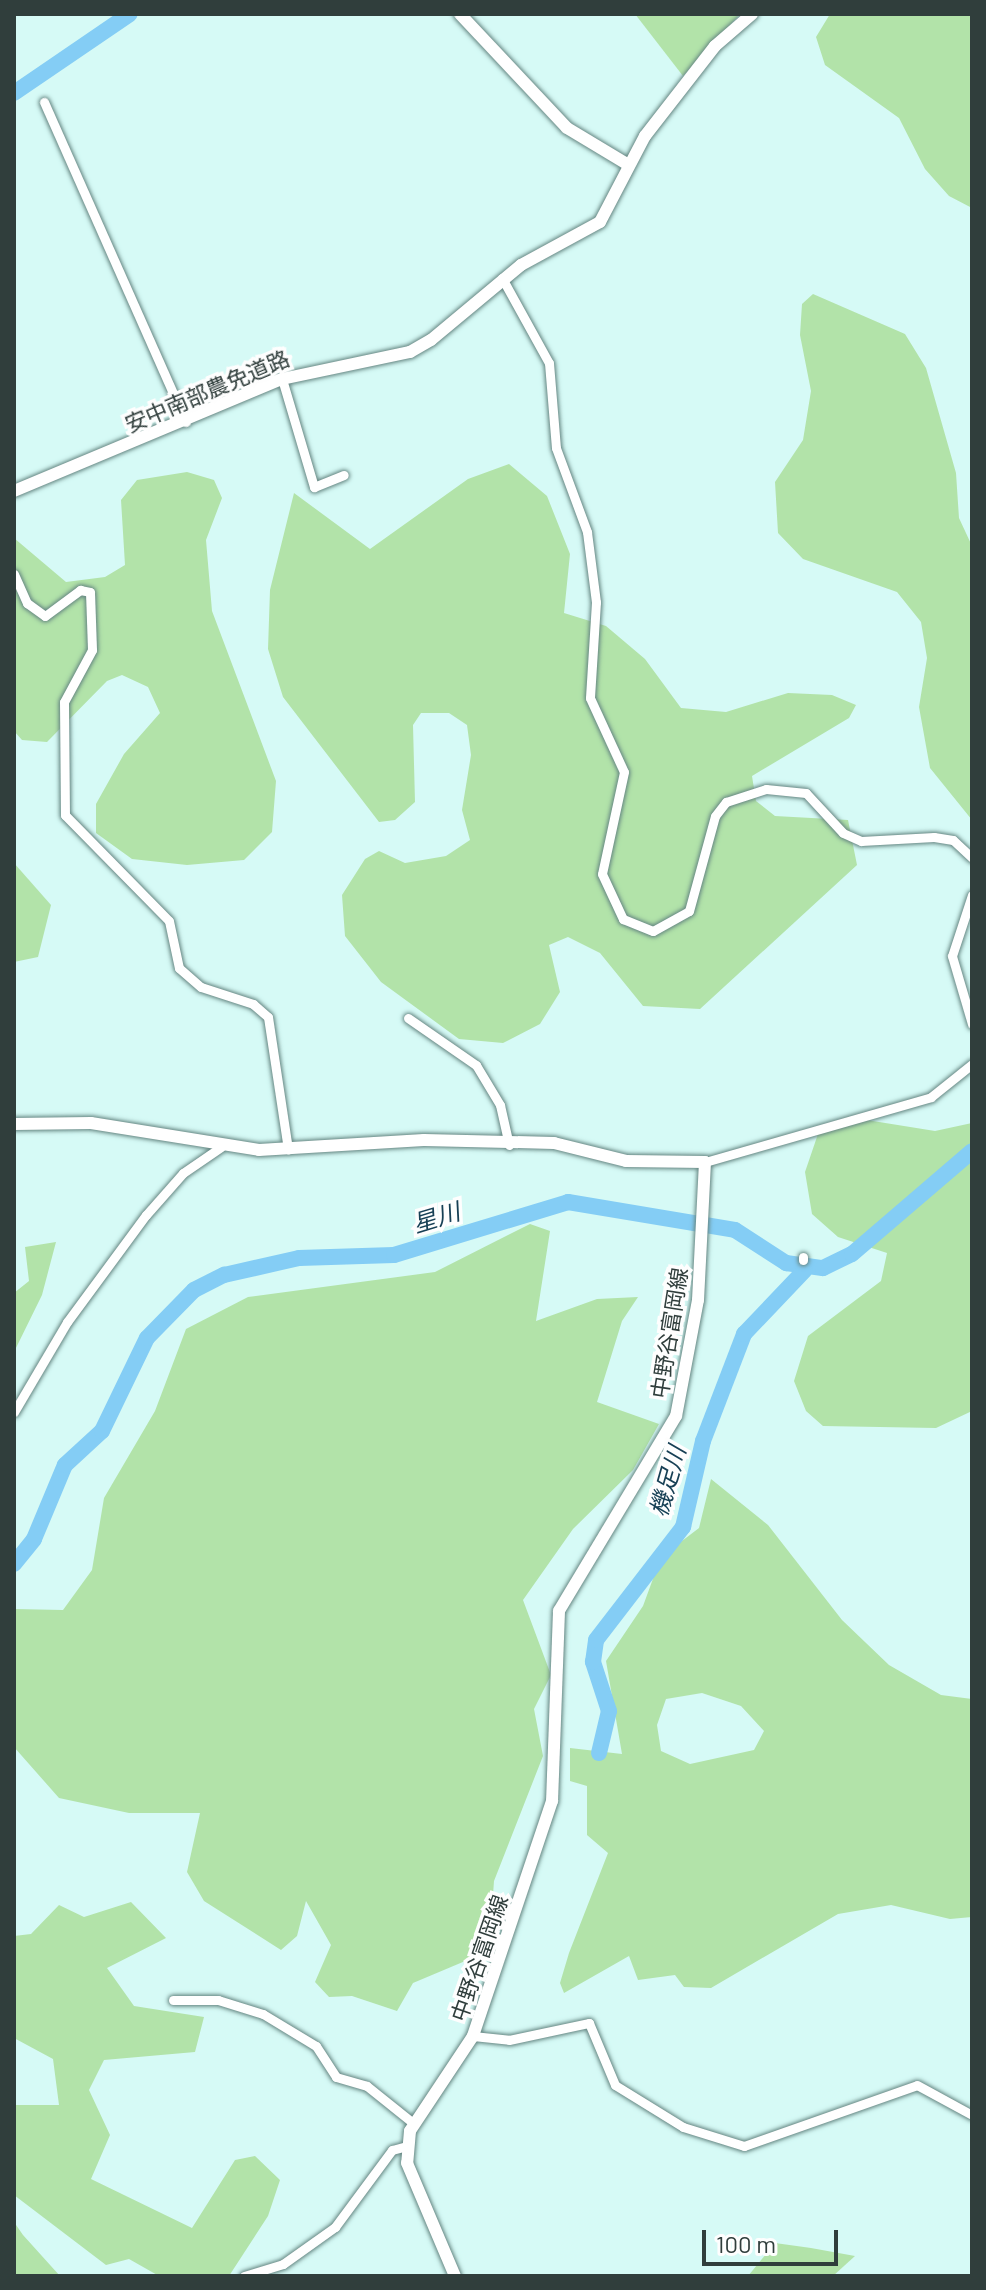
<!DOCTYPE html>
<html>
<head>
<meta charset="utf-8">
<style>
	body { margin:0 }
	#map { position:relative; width:986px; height:2290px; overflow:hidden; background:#d6faf6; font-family:Barlow,"Noto Sans JP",sans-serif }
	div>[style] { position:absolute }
	.green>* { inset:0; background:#b2e3a9 }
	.river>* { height:16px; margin:-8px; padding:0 8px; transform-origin:8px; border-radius:8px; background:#84cdf5 }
	.roads { filter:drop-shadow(0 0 2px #658682) drop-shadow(0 0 2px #658682) }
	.street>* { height:9px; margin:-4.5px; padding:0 4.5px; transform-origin:4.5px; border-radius:4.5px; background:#fff }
	.secondary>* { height:12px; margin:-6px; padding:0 6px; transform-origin:6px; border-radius:6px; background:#fff }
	span { translate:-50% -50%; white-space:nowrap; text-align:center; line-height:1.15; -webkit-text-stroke:7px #fefefe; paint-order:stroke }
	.street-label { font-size:22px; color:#303e3c }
	.water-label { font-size:24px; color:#174055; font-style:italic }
	.frame { position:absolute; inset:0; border:16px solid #303e3c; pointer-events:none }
	.scale { position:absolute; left:702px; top:2230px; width:136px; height:36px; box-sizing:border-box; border:4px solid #303e3c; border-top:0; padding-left:10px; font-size:24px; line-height:28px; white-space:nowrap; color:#303e3c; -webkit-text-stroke:6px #fefefe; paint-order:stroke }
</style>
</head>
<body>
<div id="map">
	<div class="green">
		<div style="clip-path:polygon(635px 14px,740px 14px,683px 76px)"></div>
		<div style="clip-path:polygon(830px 14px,972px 14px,972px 208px,949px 196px,925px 169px,899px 118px,825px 65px,816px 37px)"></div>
		<div style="clip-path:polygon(813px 294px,905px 334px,926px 368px,956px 473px,959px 518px,972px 546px,972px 820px,930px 768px,919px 707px,927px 658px,921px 622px,897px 592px,803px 559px,778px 533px,775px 482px,803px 440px,811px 391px,800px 335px,802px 304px)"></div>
		<div style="clip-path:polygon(509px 464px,547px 496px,570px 554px,564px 613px,606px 626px,645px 659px,681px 708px,726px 712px,788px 693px,832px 695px,856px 705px,849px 718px,752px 776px,756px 801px,775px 816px,848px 820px,857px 865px,700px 1009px,643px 1006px,600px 953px,568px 937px,549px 945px,560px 992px,540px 1024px,503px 1043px,459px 1039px,381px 982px,345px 936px,342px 895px,365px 859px,379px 851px,405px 863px,446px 856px,470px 840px,462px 810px,471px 755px,467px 725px,449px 713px,421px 713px,413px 725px,415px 802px,395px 820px,379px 822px,283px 697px,268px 649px,270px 590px,294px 493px,370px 549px,468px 479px)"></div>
		<div style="clip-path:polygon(187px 472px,214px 480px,222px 498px,206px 540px,212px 611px,276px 781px,272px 832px,244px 860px,187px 865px,132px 859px,96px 833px,96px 804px,124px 754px,160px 713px,148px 687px,122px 675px,107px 681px,47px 742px,22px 740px,14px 731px,14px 538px,66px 582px,105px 577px,125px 565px,121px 500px,137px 480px)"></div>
		<div style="clip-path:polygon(14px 863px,51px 905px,38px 957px,14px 962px)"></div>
		<div style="clip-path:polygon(848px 1117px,935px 1131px,972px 1123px,972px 1411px,936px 1428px,823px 1426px,806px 1411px,794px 1381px,808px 1336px,881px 1281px,887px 1253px,838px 1237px,812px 1214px,805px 1172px,819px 1131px)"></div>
		<div style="clip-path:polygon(530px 1224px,550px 1231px,536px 1321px,597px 1299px,638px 1297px,622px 1321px,597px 1402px,659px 1424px,633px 1470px,573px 1529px,523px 1600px,551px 1675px,534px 1709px,543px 1756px,494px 1881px,489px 1951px,413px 1983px,397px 2011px,352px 1996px,329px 1997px,315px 1982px,331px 1945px,306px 1901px,297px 1936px,281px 1950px,204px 1901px,187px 1872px,200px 1813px,129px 1813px,59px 1798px,14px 1747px,14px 1609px,63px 1610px,92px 1570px,104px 1498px,155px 1411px,186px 1329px,248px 1297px,435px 1272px)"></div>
		<div style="clip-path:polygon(56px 1242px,42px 1295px,14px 1352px,14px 1293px,29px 1281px,25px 1247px)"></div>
		<div style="clip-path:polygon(evenodd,711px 1479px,768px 1525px,842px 1620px,889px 1665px,941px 1695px,972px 1699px,972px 1917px,950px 1919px,891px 1905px,838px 1914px,711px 1988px,684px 1987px,675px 1975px,638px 1980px,629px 1956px,564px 1993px,560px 1983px,569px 1953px,608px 1853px,587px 1835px,587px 1786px,570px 1781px,570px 1748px,622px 1754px,606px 1661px,643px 1606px,661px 1557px,699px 1528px,711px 1479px,702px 1693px,741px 1706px,764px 1731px,754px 1750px,690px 1764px,661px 1751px,657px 1725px,666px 1699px,702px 1693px)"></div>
		<div style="clip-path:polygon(131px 1902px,166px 1938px,107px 1968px,134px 2006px,204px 2017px,195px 2052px,104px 2060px,89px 2090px,110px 2135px,91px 2179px,192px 2228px,235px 2160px,255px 2156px,280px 2180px,268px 2216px,229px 2276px,159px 2276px,129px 2259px,106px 2265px,14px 2195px,14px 2105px,59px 2105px,53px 2059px,14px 2038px,14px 1936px,31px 1934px,59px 1905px,84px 1917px)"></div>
		<div style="clip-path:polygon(14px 2222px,23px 2235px,60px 2276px,14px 2276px)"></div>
		<div style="clip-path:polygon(775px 2243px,811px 2248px,855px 2256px,833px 2276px,748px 2276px)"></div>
	</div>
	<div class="river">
		<div style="left:14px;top:93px;width:140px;rotate:-34.3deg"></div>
		<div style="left:14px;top:1564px;width:32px;rotate:-51deg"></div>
		<div style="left:34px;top:1539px;width:80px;rotate:-67.3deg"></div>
		<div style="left:65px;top:1465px;width:50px;rotate:-42.6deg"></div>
		<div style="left:102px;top:1431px;width:103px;rotate:-64.2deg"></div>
		<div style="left:147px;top:1338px;width:67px;rotate:-45.6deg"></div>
		<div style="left:194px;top:1290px;width:34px;rotate:-27deg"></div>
		<div style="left:224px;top:1275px;width:77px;rotate:-12.8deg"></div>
		<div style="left:299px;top:1258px;width:95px;rotate:-1.8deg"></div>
		<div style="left:394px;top:1255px;width:182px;rotate:-16.9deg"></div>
		<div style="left:568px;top:1202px;width:169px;rotate:9.5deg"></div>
		<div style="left:735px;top:1230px;width:61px;rotate:32.9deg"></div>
		<div style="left:786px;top:1263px;width:37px;rotate:8deg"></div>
		<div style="left:823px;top:1268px;width:32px;rotate:-26deg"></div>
		<div style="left:852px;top:1254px;width:158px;rotate:-40.6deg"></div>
		<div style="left:599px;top:1753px;width:43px;rotate:-76.6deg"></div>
		<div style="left:609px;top:1711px;width:52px;rotate:-108.1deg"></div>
		<div style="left:593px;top:1662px;width:22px;rotate:-82deg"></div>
		<div style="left:596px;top:1640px;width:143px;rotate:-52.4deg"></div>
		<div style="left:683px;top:1527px;width:88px;rotate:-76.9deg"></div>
		<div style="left:703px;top:1441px;width:115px;rotate:-69deg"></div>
		<div style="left:744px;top:1334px;width:88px;rotate:-46.4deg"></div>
	</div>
	<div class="roads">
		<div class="street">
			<div style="left:44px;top:102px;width:350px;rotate:66.1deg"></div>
			<div style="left:502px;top:278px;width:97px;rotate:61.1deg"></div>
			<div style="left:549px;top:363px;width:85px;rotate:85.3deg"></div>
			<div style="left:556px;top:448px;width:90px;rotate:69.7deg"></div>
			<div style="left:587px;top:532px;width:71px;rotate:82.7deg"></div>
			<div style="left:596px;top:602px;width:96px;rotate:93.6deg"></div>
			<div style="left:590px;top:698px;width:81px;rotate:65.3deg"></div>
			<div style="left:624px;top:772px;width:104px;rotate:102.2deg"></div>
			<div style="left:602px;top:874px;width:50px;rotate:65deg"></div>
			<div style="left:623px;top:919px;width:32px;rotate:22deg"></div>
			<div style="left:653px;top:931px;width:41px;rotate:-29.1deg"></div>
			<div style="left:689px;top:911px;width:98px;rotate:-74.7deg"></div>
			<div style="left:715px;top:816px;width:18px;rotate:-52deg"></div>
			<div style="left:726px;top:802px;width:42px;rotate:-18deg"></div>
			<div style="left:766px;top:789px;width:40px;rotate:5.7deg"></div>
			<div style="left:806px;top:793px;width:54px;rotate:47.2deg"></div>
			<div style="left:843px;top:833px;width:20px;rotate:24deg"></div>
			<div style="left:861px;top:841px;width:73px;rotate:-3.1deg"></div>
			<div style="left:934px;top:837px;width:19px;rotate:9deg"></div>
			<div style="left:953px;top:840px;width:26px;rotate:43deg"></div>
			<div style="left:282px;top:379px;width:113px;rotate:73.5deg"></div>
			<div style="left:314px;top:487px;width:32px;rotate:-22deg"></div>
			<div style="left:14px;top:574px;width:32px;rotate:66deg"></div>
			<div style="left:27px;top:603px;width:22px;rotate:36deg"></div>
			<div style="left:45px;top:616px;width:44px;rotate:-36.6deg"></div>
			<div style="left:80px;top:590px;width:10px;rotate:11deg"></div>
			<div style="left:90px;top:592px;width:58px;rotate:88deg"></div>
			<div style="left:92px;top:650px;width:59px;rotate:118.3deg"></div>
			<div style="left:64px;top:702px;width:113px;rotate:89.5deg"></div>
			<div style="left:65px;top:815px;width:148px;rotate:45.5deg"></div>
			<div style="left:169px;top:921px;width:48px;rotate:78deg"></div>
			<div style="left:179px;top:968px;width:29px;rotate:41deg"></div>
			<div style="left:201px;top:987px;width:55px;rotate:18.1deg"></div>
			<div style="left:253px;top:1004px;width:20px;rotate:41deg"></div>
			<div style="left:268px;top:1017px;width:134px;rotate:81.4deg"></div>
			<div style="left:972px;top:895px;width:64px;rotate:108.2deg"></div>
			<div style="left:952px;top:956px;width:71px;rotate:73.6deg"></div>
			<div style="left:408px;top:1018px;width:83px;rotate:34.7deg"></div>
			<div style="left:476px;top:1065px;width:47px;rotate:59deg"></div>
			<div style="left:500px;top:1105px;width:41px;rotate:77.3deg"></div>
			<div style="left:705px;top:1162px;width:235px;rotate:-16deg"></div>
			<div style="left:931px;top:1097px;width:53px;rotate:-38.8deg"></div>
			<div style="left:803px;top:1260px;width:3px;rotate:-90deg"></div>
			<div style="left:14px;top:1412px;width:104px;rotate:-59.5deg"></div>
			<div style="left:67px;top:1322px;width:133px;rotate:-53.6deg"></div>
			<div style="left:146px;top:1215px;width:56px;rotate:-48.6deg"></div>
			<div style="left:183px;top:1173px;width:46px;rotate:-34.4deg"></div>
			<div style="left:173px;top:2000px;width:45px"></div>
			<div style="left:218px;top:2000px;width:47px;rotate:17.3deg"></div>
			<div style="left:263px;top:2014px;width:62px;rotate:31.1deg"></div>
			<div style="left:316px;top:2046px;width:37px;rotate:57deg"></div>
			<div style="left:336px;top:2077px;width:32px;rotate:16deg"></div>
			<div style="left:367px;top:2086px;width:59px;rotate:38.8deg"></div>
			<div style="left:473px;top:2036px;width:36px;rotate:6deg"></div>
			<div style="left:509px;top:2040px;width:82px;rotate:-12deg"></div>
			<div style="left:589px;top:2023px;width:67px;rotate:67.2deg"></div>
			<div style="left:615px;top:2085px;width:80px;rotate:31.7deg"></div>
			<div style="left:683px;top:2127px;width:64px;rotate:17.3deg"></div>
			<div style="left:744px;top:2146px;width:183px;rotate:-19.4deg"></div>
			<div style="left:917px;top:2085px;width:63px;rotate:28.6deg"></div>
			<div style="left:244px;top:2276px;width:41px;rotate:-17.1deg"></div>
			<div style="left:283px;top:2264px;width:64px;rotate:-35.4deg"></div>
			<div style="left:335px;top:2227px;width:96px;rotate:-53.5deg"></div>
			<div style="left:392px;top:2150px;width:16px;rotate:-15deg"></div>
		</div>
		<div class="secondary">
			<div style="left:460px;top:14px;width:156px;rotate:46.8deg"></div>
			<div style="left:567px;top:128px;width:70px;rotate:31deg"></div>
			<div style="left:14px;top:491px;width:290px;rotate:-22.7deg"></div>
			<div style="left:282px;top:379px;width:131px;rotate:-11.9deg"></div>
			<div style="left:410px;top:352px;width:24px;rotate:-30deg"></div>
			<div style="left:431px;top:340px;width:117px;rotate:-39.8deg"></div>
			<div style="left:521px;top:265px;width:90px;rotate:-28.6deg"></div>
			<div style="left:600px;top:222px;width:97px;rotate:-62.4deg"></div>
			<div style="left:645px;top:136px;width:114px;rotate:-52.1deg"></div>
			<div style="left:715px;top:46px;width:49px;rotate:-40.9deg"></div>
			<div style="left:14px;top:1124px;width:77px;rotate:-0.7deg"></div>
			<div style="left:91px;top:1123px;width:170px;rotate:9.1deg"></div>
			<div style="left:259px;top:1150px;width:165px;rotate:-3.5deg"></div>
			<div style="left:424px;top:1140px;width:130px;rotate:1.3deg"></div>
			<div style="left:554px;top:1143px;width:74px;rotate:14deg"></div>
			<div style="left:626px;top:1161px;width:79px;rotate:0.7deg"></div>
			<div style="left:705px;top:1162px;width:138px;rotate:92.9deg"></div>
			<div style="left:698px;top:1300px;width:118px;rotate:100.7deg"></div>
			<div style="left:676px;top:1416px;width:227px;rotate:121deg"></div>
			<div style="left:559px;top:1611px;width:190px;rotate:92.1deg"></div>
			<div style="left:552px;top:1801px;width:248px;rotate:108.6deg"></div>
			<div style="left:473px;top:2036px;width:114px;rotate:123.6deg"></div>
			<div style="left:410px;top:2131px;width:32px;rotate:95deg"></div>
			<div style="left:407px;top:2163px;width:123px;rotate:67deg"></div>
		</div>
	</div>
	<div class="street-label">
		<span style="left:207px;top:391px;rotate:-23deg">安中南部農免道路</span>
		<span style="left:669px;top:1333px;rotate:-81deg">中野谷富岡線</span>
		<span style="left:479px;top:1958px;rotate:-71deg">中野谷富岡線</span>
	</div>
	<div class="water-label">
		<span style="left:436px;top:1217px;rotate:-17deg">星川</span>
		<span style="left:667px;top:1481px;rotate:-74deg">機足川</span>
	</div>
	<div class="frame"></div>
	<div class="scale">100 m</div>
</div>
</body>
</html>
